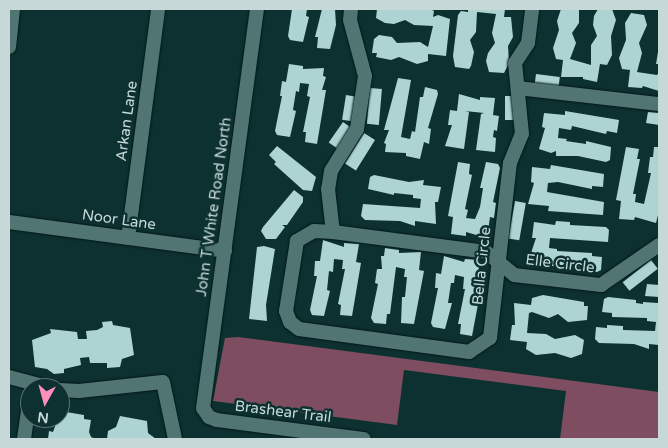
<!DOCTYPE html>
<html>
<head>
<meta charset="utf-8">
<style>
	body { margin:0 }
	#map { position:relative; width:668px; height:448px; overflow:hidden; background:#0d3130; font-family:"Varela Round",sans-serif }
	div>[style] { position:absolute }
	.forest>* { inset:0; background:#7f4d60 }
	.building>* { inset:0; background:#add4d2; transform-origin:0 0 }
	.roads { filter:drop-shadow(0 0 1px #001817) drop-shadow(0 0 1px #001817) }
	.minor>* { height:14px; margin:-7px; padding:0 7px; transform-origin:7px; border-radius:7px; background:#517573 }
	span { translate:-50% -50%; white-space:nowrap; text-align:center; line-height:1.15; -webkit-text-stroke:5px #0d3130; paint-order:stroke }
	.street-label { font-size:15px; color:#c6d9d8 }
	.frame { position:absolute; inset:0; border:10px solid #c6d9d8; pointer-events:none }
	.north { position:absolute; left:20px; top:378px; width:50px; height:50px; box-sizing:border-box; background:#0d3130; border:1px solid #577473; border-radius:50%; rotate:187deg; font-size:14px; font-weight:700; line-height:20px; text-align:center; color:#c6d9d8 }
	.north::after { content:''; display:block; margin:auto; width:18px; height:22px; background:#fe8ebb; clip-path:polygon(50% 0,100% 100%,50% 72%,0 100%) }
</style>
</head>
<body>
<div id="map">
	<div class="forest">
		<div style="clip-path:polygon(238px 337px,659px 392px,659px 439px,560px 439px,566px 391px,404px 370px,397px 425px,213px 401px,225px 338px)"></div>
	</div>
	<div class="building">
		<div style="clip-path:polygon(292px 9px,307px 9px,306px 16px,309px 17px,303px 42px,290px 40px,288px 36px)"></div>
		<div style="clip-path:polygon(322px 9px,335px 9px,336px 25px,330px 49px,317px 48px,318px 37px,315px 37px)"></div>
		<div style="clip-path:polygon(377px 9px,430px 9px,434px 11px,433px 17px,438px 15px,450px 19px,446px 56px,428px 54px,428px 61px,417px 64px,399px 57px,391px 60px,376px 57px,377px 53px,372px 53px,374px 39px,379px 35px,392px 37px,397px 43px,420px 42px,428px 47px,433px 26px,414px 25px,405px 20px,394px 24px,385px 23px,376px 18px)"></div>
		<div style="clip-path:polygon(468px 9px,505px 9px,504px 17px,511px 17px,513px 37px,508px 46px,509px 63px,504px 73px,489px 72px,486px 61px,488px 53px,495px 43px,492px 33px,496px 14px,477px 12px,476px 32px,470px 40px,474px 52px,471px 66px,469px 69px,455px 67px,453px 56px,458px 15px,461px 11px,468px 12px)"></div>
		<div style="clip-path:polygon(561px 9px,579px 9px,579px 23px,572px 33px,576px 43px,570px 59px,591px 65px,591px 45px,597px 36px,593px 25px,594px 16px,598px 9px,612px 9px,616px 20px,611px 36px,612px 55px,607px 65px,600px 64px,597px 82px,583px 79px,583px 77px,561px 77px,563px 60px,556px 59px,553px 48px,559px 30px,557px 21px)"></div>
		<div style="clip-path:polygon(631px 13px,644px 15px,647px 25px,639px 43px,642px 53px,637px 72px,657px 75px,659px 72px,659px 91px,643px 86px,642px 88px,628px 87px,630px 70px,622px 69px,619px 58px,626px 40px,625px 23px)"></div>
		<div style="clip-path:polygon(658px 52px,659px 52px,659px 64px,656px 64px)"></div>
		<div style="clip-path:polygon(289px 64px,303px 66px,303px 69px,324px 68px,323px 76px,326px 77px,322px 90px,326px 90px,317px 144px,305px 142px,306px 132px,303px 132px,310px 97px,307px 96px,309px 84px,300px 83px,299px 92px,296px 91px,293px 110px,296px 111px,290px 137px,277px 135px,275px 131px,282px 96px,280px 96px,282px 81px,286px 82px)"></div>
		<div style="left:536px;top:74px;width:24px;height:12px;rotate:7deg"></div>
		<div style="clip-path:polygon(398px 78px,411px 80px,401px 137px,410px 139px,412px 131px,415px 132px,420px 97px,423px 97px,425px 87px,437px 90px,438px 94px,428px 128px,431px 129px,429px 144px,424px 142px,420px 159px,406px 156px,406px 153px,385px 152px,386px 144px,384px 143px,389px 130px,384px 130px)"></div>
		<div style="left:370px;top:88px;width:12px;height:36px;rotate:5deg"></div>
		<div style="clip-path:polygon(459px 94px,480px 100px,480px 97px,495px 98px,493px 115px,499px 116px,497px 131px,494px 130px,493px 137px,496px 138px,495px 152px,476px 150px,481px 114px,484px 113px,465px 111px,469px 112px,464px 149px,445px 146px,452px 125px,448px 125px,450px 110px,457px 111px)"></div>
		<div style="left:346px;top:95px;width:12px;height:25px;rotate:9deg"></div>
		<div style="left:505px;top:96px;width:11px;height:24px"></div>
		<div style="clip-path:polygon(565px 111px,619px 120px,617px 133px,607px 131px,606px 134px,572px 126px,571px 130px,559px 128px,558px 138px,567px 139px,566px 141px,586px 144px,586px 141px,611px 147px,610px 160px,606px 162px,578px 156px,556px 156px,556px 151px,551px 153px,539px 149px,545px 128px,542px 127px,544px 113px,565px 115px)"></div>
		<div style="clip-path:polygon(648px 112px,659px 113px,659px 125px,646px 123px)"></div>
		<div style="left:343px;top:122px;width:12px;height:25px;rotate:35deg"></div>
		<div style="left:364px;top:133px;width:13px;height:36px;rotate:32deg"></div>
		<div style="clip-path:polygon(277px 146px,316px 177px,312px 191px,303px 190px,274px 164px,276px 162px,269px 155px)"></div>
		<div style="clip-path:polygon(626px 147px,639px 149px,637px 159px,640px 159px,633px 194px,636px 194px,635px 202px,644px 204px,651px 173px,648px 173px,650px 157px,653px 157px,654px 147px,659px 147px,659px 211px,656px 223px,635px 217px,634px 220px,619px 219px,621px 201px,616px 200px)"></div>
		<div style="clip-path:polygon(458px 162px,470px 164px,469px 174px,472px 175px,465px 209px,468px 210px,466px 218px,475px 219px,480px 207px,483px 188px,480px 188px,486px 162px,498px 164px,500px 168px,493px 202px,496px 203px,494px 218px,490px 217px,487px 238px,466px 232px,466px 236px,451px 234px,453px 217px,448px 216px)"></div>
		<div style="clip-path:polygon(551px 165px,604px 174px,603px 187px,592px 186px,592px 189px,558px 182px,548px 183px,547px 192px,604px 202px,603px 215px,548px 211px,549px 206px,528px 204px,534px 183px,531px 182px,532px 167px,550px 169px)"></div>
		<div style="clip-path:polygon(374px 175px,409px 182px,424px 180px,423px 185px,441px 187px,438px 202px,435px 202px,436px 224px,415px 221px,415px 226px,400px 221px,365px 220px,361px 216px,363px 204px,420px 208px,421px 199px,413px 198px,413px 195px,394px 193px,394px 195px,368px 189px,370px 177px)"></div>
		<div style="clip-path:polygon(294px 190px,303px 197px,303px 202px,287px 225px,282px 225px,285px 227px,276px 239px,266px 239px,261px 231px,263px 227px)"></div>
		<div style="left:515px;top:201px;width:11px;height:38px;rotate:10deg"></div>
		<div style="clip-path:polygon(556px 221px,570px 222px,570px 225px,606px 227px,609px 230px,608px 242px,550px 238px,549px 248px,557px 249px,557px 251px,592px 253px,592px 256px,602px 257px,601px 270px,597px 272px,568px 269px,568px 266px,546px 266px,547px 261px,529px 259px,536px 238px,532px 238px,534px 222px,555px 225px)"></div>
		<div style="clip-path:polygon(323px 240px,344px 247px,344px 243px,359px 244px,356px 262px,361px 263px,352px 316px,340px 315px,341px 305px,338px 304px,345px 269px,342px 269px,343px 260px,334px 259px,333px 272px,329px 271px,327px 290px,330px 291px,324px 316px,312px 315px,310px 310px,317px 276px,314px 276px,315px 261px,320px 261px)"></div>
		<div style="clip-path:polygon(264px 246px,275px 249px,266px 305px,267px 321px,249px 319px,257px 247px)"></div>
		<div style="clip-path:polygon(385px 248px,399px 250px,399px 253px,421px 252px,419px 270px,424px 271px,414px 324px,401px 323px,402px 297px,405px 297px,407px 277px,404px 277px,405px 269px,396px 267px,390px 314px,387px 314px,386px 324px,374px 323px,371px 318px,378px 284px,375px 283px,377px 269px,382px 269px,381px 256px,384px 256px)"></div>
		<div style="clip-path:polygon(444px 256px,464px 262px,465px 259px,480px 260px,477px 282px,482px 283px,472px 336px,460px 334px,461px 324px,458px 324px,465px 289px,463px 289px,464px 277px,455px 275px,454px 283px,451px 283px,448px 303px,452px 303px,445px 329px,433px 327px,431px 323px,438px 288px,435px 288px,436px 273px,441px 274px)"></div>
		<div style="left:651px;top:260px;width:11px;height:36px;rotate:52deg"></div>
		<div style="clip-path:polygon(647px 284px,659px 285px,659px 297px,645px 296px)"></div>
		<div style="clip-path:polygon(543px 295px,584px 302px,584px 306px,588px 306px,587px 320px,568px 322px,558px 314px,549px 318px,532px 312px,529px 313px,527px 333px,546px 334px,555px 339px,575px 335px,584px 340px,582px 354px,571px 358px,555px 353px,536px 355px,526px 349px,527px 342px,510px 340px,512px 325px,515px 325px,514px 303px,531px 305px,532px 298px)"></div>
		<div style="clip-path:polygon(608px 297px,636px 300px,636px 303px,643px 304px,643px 302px,658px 303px,659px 345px,649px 344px,649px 349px,634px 344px,599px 343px,595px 339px,596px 327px,607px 328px,607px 325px,623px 326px,623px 330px,655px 331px,656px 322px,647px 321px,647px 318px,612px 317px,612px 313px,602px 312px,604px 299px)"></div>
		<div style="clip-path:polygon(112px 321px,113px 325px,130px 328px,134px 355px,122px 359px,120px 367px,107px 368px,107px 363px,90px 363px,89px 357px,80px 358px,81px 365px,64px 369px,64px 373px,54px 374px,47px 369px,35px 367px,32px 340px,51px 333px,50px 329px,77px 332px,78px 339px,87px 339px,86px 331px,97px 330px,103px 327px,102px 322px)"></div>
		<div style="clip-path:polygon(66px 412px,84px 415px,84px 419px,91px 420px,89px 432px,91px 437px,96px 439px,48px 439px,49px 431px,53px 432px,58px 418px,66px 417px)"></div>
		<div style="clip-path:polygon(120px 416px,147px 421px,148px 433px,156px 439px,107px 439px,108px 431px,116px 427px)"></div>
	</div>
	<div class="roads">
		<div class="minor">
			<div style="left:257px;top:9px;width:403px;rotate:97.7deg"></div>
			<div style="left:203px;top:408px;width:11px;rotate:56deg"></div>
			<div style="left:209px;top:417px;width:9px;rotate:21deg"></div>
			<div style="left:217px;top:420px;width:148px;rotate:7.4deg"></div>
			<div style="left:351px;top:9px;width:11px;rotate:95deg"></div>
			<div style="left:350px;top:20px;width:58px;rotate:75deg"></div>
			<div style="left:365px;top:76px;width:54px;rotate:98.6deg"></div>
			<div style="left:357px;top:129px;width:49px;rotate:121.8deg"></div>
			<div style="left:331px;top:171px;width:18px;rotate:99deg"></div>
			<div style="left:328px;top:189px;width:43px;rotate:83.4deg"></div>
			<div style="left:333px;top:232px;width:19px;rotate:-177deg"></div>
			<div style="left:314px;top:231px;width:20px;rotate:150deg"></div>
			<div style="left:297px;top:241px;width:71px;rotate:98.9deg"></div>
			<div style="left:286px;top:311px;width:12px;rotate:70deg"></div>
			<div style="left:290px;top:322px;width:11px;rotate:38deg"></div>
			<div style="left:299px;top:329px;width:172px;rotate:7.7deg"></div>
			<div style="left:469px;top:352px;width:25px;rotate:-34deg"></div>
			<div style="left:490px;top:338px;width:176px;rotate:-83.5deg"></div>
			<div style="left:510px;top:163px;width:31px;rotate:-68deg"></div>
			<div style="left:522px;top:134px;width:71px;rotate:-95.6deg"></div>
			<div style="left:515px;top:63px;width:24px;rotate:-57deg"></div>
			<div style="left:528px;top:43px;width:34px;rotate:-83deg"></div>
			<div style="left:9px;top:47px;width:38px;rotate:-84deg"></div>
			<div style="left:518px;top:88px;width:142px;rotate:6.5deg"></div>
			<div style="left:9px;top:222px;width:218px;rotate:7.6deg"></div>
			<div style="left:333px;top:232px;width:154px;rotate:7.4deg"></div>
			<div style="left:486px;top:252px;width:36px;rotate:39deg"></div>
			<div style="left:514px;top:275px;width:88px;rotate:6.6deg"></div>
			<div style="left:601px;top:285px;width:70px;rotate:-34.6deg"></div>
			<div style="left:128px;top:238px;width:231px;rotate:-82.5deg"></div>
			<div style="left:9px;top:377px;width:43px;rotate:14.7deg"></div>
			<div style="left:60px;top:390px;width:19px;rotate:3deg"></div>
			<div style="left:79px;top:391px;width:84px;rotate:-6.1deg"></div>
			<div style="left:163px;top:382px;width:58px;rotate:78.1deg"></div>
			<div style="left:24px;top:439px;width:42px;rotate:-81.9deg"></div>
		</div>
	</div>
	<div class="street-label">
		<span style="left:127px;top:121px;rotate:-82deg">Arkan Lane</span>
		<span style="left:214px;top:207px;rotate:-82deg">John T White Road North</span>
		<span style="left:119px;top:220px;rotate:8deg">Noor Lane</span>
		<span style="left:560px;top:264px;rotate:7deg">Elle Circle</span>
		<span style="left:482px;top:266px;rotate:-84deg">Bella Circle</span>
		<span style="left:283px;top:412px;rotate:7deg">Brashear Trail</span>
	</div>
	<div class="frame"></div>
	<div class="north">N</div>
</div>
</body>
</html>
